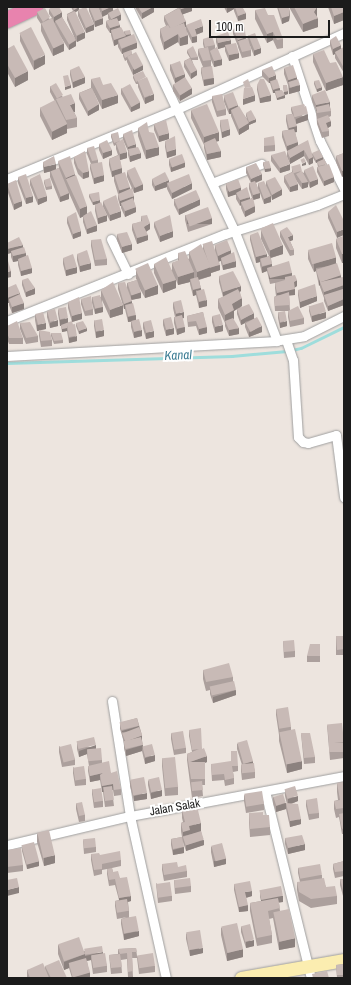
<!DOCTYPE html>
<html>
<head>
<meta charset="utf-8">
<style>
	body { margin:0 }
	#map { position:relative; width:351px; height:985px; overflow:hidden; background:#ede5df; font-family:"Archivo Narrow",sans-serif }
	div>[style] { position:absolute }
	.stream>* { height:2.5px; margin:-1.25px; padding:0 1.25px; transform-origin:1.25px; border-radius:1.25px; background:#9edddc }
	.roads { filter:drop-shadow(0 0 1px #9f9f9f) drop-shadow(0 0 1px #9f9f9f) }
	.street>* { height:9px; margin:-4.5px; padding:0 4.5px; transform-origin:4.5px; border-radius:4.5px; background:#fff }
	.secondary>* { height:13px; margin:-6.5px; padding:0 6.5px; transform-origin:6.5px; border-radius:6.5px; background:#fbedb0 }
	.highway>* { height:16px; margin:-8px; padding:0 8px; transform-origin:8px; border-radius:8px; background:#e883ae }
	.wall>* { inset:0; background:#aca09d; transform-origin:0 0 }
	.shaded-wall>* { inset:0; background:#8c827f; transform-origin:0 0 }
	.building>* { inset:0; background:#c8bab6; transform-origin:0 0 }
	span { translate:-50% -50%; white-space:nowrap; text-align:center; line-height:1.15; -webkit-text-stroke:4px #fff; paint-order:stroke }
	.street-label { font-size:12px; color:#1b1b1b }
	.water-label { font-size:13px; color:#3e7e95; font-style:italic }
	.frame { position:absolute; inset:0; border:8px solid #1b1b1b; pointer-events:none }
	.scale { position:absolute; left:209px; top:20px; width:121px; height:18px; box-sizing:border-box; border:2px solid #1b1b1b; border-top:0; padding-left:5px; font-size:12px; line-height:14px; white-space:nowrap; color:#1b1b1b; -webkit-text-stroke:3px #fff; paint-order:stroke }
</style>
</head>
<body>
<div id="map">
	<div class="stream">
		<div style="left:292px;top:350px;width:9px;rotate:-13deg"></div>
		<div style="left:301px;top:348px;width:48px;rotate:-26deg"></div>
		<div style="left:7px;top:363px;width:225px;rotate:-1.8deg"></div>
		<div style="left:232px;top:356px;width:55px;rotate:-5.2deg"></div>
	</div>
	<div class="roads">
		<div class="street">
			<div style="left:292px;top:56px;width:89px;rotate:71.8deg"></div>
			<div style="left:320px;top:141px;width:54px;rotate:63.4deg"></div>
			<div style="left:7px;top:179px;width:184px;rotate:-22.4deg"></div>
			<div style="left:177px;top:109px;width:183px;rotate:-24.5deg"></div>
			<div style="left:212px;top:183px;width:53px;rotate:-21.2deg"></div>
			<div style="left:111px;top:239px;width:39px;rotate:64deg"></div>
			<div style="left:7px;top:321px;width:235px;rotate:-21.8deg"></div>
			<div style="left:225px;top:234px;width:96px;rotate:-17.5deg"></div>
			<div style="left:317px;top:205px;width:29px;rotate:-22deg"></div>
			<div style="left:280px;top:340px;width:24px;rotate:-9deg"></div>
			<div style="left:304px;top:336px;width:45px;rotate:-26.6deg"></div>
			<div style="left:286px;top:340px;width:21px;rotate:71deg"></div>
			<div style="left:293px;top:360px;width:77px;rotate:86.3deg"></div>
			<div style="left:298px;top:437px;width:7px;rotate:45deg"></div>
			<div style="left:303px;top:442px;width:5px;rotate:11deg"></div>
			<div style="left:308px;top:443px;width:29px;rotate:-16deg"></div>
			<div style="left:336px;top:435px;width:63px;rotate:82.6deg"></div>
			<div style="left:7px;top:356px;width:270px;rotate:-3.2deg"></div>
			<div style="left:277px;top:341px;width:117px;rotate:-111.1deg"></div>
			<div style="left:235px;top:232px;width:249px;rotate:-115.4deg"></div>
			<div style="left:112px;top:701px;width:116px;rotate:81.1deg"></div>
			<div style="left:130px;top:816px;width:166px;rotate:77.5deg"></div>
			<div style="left:265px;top:791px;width:193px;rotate:76.2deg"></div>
			<div style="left:7px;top:845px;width:126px;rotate:-13.3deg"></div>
			<div style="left:130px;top:816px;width:218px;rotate:-10.6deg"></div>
		</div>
		<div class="secondary">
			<div style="left:241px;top:978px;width:105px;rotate:-9.9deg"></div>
		</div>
		<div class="highway">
			<div style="left:7px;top:20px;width:31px;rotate:-25deg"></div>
		</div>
	</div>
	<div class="wall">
		<div style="clip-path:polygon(71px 7px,79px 7px,79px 9px,94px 30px,86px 33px,78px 16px,78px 11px,75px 12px,85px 38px,77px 42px,76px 41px,76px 46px,69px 50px,59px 34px,64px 51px,53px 56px,41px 31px,41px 24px,37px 18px,37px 12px,50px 19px,52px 18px,49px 14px,49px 9px,62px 17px,75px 39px,67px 20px,67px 14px,73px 11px)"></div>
		<div style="clip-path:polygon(89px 7px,98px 7px,103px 24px,95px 27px,89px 11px)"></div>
		<div style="clip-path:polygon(98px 7px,113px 7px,113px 10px,121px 20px,118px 21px,120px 27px,124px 33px,124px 31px,131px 35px,137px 48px,131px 50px,132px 54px,143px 70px,133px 75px,127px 62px,127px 60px,125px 61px,123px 56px,123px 54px,122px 54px,118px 47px,118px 44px,114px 46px,111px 35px,111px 33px,110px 33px,106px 27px,106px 21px,109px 20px,108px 18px,108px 14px,102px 17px)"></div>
		<div style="clip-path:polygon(136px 7px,154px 7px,154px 12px,142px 19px,136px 9px)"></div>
		<div style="clip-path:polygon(178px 7px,192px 7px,192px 11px,183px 14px,186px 27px,185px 27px,186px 30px,186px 25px,203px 32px,196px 35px,197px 42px,192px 43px,187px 32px,188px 44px,180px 46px,178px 42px,164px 50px,160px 37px,160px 29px,166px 26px,164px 21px,164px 16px,178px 8px)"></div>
		<div style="clip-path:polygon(224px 7px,245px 7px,243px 8px,246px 19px,238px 21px,234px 11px,234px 9px,227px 13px)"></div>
		<div style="clip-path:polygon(277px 7px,288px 7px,290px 16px,289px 21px,282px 24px)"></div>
		<div style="clip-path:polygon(289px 7px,317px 7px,317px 16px,318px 27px,303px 32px)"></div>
		<div style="clip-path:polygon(328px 7px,344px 7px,344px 20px,334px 24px)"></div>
		<div style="clip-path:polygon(255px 10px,268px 15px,283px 39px,283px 48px,277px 49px,273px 40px,267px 43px,255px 19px)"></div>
		<div style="clip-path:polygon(233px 29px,246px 39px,248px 40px,248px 35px,261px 53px,254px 56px,249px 43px,251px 50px,251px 56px,242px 58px,238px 47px,238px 45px,238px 46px,233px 34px)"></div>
		<div style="clip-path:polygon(20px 33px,45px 64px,34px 70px,20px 41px)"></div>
		<div style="clip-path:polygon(216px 36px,231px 44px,239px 58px,229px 61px,225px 51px,225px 47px,218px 49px,216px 42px)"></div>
		<div style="clip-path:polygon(203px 39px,215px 45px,215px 48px,222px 65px,214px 67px,211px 60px,211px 66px,214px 84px,204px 86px,201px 73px,201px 68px,203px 67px,198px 55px,198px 49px,204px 48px,203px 44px)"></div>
		<div style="clip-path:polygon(330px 40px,341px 49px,344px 47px,344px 73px,335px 58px,335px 54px,333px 55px,330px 45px)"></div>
		<div style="clip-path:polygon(7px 49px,28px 80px,15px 87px,7px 72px)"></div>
		<div style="clip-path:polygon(187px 50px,198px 57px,198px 60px,192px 60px,197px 75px,191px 79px,184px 67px,184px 61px,190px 58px,187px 53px)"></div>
		<div style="clip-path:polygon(313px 54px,330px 63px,343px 85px,326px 91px,313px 62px)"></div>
		<div style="clip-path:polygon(170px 64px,185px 78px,192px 94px,180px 101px,173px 91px,173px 85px,177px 83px,175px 83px,170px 70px)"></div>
		<div style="clip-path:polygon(284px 68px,297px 79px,300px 91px,289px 94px,288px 85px,284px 74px)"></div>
		<div style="clip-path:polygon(70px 70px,85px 83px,73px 88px,70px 75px)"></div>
		<div style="clip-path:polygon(262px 70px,276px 80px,280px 90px,284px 93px,283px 85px,288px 94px,285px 95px,285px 98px,277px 100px,275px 93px,273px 93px,270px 83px,269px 83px,262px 76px)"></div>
		<div style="clip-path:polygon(133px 75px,154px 100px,145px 104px,138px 87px,138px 84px,136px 84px,133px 78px)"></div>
		<div style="clip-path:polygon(91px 79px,103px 85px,118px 103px,102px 109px,93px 91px,99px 110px,88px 116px,79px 99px,79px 93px,91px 88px)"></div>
		<div style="clip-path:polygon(314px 81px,322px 90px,317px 92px,314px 84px)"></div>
		<div style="clip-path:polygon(257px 85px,271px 101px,260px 103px,257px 90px)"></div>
		<div style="clip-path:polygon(50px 86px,63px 97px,75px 112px,74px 112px,77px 118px,77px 127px,67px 129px,67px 133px,52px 140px,40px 116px,40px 108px,56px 104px,56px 103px,50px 92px)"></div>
		<div style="clip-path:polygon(121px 88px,140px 108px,131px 112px,121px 94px)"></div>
		<div style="clip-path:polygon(312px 95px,330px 107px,331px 111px,331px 116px,329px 117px,331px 126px,328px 128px,329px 131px,329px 136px,322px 138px,317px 124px,316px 110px,312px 101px)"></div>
		<div style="clip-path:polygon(212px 96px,226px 109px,226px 115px,217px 117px,212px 102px)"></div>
		<div style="clip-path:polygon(224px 96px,238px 107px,247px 119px,246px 116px,246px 113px,256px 122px,249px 125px,249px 129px,239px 135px,231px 116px,231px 114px,229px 114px,224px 102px)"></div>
		<div style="clip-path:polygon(291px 107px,308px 120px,296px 124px,297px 132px,295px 132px,298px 145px,323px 160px,334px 182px,324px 186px,317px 172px,317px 167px,318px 167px,317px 162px,316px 163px,313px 158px,313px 163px,309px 165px,304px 156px,290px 164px,287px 157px,287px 151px,282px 137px,282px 131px,288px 130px,286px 121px,286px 115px,292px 114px,291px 110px)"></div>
		<div style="clip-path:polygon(191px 110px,219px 141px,216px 141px,221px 157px,207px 160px,204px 148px,204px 145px,191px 118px)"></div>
		<div style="clip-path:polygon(220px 120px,230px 135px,222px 138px,220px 126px)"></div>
		<div style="clip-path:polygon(154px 124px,169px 139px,159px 142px,154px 130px)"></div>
		<div style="clip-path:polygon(138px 128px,149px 132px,159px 155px,146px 159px,138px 136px)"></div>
		<div style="clip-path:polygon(111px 134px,120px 141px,127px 158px,120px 160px,122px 173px,130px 189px,134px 202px,136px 212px,125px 217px,121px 208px,121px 206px,120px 206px,118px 199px,118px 194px,114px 181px,114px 176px,112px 177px,109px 165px,109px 159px,118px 155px,116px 149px,116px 145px,114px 146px,111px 137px)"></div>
		<div style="clip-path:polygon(123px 134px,136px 147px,141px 158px,130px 162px,128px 155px,128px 151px,123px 140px)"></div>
		<div style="clip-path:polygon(264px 138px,275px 145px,275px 151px,264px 152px)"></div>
		<div style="clip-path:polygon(165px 141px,176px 155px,167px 158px,165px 147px)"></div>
		<div style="clip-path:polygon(99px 144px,112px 155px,103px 159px,99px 150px)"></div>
		<div style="clip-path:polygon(87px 148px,98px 160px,98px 163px,104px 181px,94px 184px,90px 169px,90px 164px,91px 164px,87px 154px)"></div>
		<div style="clip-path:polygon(344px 153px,342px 177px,336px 162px,336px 156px)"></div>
		<div style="clip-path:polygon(271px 155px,290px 170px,280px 173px,271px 161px)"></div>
		<div style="clip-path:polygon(74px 157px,89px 177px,83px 179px,78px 174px,74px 163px)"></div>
		<div style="clip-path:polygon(169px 159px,185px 167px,171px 172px,169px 165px)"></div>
		<div style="clip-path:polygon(58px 161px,75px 176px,87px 213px,97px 231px,87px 234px,83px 222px,83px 216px,80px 218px,69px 193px,69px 199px,60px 202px,50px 177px,50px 171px,51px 171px,44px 173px,43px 167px,43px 162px,56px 169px,59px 168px)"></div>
		<div style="clip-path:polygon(263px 162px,271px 171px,265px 172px,263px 165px)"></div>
		<div style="clip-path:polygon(246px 167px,262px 180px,256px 183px,258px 189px,258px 183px,266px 186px,266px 181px,282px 195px,272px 200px,271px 196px,271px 202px,264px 204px,260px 193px,260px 198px,253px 200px,255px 212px,245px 217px,241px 208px,241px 205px,240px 206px,236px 199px,236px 194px,228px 197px,226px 189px,226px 183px,241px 191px,250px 199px,252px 198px,249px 189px,249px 183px,251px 183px,246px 173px)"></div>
		<div style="clip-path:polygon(292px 167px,304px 173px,304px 170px,318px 184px,310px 188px,308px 183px,308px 187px,302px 189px,296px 180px,298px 190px,290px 192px,284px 182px,284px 176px,292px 172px)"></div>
		<div style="clip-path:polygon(127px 171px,143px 190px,134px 193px,127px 177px)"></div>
		<div style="clip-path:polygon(18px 177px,33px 202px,26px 204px,18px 183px)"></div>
		<div style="clip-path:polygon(30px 179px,47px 201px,38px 205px,30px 185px)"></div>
		<div style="clip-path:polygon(152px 179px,169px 183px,192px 189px,172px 199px,167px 189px,167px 187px,155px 191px,152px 185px)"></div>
		<div style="clip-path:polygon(44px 180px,52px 186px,52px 189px,46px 190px,44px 183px)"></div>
		<div style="clip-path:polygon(7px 184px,22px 206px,14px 210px,7px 190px)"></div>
		<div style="clip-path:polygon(89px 194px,100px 203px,107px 221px,98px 224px,95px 211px,95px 205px,99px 204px,93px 205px,89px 197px)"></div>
		<div style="clip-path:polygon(174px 199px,200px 205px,179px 215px,174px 205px)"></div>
		<div style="clip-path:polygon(103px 201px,121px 217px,110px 221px,103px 207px)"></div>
		<div style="clip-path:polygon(328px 212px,344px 221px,337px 238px,328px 218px)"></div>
		<div style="clip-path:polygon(185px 215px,212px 224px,188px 232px,185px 220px)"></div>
		<div style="clip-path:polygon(141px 216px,150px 229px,146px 232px,148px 240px,137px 244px,132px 230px,132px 224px,141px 222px)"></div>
		<div style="clip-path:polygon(67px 217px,81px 236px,73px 239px,67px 223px)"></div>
		<div style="clip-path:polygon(154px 222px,173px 237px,160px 242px,154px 227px)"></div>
		<div style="clip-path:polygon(261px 230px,283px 254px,271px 258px,272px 266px,292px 276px,297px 286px,294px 288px,295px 295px,289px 296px,290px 310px,304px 318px,304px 324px,290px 327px,288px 317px,288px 311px,275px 311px,274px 297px,276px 296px,275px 288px,275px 283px,270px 284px,267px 271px,262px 273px,260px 265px,260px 262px,256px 263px,250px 240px,250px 235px,267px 257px,269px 256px,261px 239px)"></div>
		<div style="clip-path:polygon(280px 231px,293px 240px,290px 241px,294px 250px,294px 255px,290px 256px,280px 237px)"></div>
		<div style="clip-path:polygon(117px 234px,132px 250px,122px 253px,117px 240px)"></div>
		<div style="clip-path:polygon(344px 236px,342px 263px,336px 248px,336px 239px)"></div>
		<div style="clip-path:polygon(91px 240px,107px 259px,107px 265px,95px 266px,91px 246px)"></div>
		<div style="clip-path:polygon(7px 243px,23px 248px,26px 255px,32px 273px,21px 276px,18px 265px,18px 261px,13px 262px,11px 257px,11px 253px,7px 254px)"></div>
		<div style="clip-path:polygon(203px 245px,215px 250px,215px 245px,231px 253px,236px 267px,223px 270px,221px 263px,221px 261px,219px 261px,220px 270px,211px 273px,211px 271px,211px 276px,199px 280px,201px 289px,207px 306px,199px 308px,196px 295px,193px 296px,190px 284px,190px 282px,178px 285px,176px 280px,176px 288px,163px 293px,154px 273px,154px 264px,172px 270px,172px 263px,178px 261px,178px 253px,189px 259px,189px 252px,203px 250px)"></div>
		<div style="clip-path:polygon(308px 251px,336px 263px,344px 285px,344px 305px,328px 311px,324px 301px,324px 298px,320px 287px,320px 285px,319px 286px,316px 271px,314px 272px,308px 259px)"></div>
		<div style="clip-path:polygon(77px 254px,91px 269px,80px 272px,77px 260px)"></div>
		<div style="clip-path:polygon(63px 258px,77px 273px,66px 276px,63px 264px)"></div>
		<div style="clip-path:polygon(136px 270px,158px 294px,145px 298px,139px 287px,141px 298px,131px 300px,136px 320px,142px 336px,134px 338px,131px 327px,131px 322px,128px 322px,125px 309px,124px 309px,118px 289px,118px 283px,127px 288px,127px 283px,137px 280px,136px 279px)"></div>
		<div style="clip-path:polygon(219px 276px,241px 291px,240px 292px,242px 306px,240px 307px,254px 318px,262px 332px,249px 337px,245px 327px,245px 323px,241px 325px,237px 314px,237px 309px,234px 311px,233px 319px,239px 334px,229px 336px,225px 326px,225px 323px,218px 308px,218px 299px,223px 297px,219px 282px)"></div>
		<div style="clip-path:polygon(22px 280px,35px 294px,26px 297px,22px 285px)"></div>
		<div style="clip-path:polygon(7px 288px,20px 295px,24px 309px,12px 313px,9px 305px,9px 303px,7px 303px)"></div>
		<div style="clip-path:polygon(101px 290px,123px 314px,110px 318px,102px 300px,103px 312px,95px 314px,92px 303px,92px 297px,101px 297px)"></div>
		<div style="clip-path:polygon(298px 290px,317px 301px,300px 308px,298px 295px)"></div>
		<div style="clip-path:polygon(81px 299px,93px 309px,93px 315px,85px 316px,81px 304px)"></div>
		<div style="clip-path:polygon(68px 302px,82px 319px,72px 322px,68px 308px)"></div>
		<div style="clip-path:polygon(173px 302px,184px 318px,182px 318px,185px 332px,177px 335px,174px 323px,174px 317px,175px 317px,173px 308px)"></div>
		<div style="clip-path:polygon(309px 306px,326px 318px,312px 322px,309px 311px)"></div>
		<div style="clip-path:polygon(58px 309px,68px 322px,77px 341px,69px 343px,67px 331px,62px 332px,61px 326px,60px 326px,58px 314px)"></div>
		<div style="clip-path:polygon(47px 311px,58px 326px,50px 328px,47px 317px)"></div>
		<div style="clip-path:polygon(203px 312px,207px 333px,199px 335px,196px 326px,188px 327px,187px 316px)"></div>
		<div style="clip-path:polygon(278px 312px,287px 326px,280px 328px,278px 318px)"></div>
		<div style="clip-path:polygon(35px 314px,46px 329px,40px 330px,52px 340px,52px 346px,41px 347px,39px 336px,39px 331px,37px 331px,35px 320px)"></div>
		<div style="clip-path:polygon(212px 316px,223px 331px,215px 333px,212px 322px)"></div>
		<div style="clip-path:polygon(163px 319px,174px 334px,166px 336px,163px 325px)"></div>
		<div style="clip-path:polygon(94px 320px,104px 336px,96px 338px,94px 326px)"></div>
		<div style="clip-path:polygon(143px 322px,154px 337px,146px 339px,143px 328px)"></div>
		<div style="clip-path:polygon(20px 323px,38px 336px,38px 342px,26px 344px,20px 329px)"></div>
		<div style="clip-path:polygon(76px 323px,87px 331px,79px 334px,76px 326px)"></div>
		<div style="clip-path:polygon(7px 326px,23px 338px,23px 344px,9px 344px,7px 339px)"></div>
		<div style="clip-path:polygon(51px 333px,63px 340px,63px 343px,54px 344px,51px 336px)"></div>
		<div style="left:336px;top:636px;width:8px;height:19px"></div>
		<div style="clip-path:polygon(283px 641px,295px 651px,295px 657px,284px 658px)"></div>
		<div style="clip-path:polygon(320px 644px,320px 662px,307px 662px,307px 656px)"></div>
		<div style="clip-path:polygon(203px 670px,233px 677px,233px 681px,236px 695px,213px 703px,210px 694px,210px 690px,206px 691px,203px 679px)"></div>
		<div style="clip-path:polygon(276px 709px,291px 727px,291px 730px,302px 769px,287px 773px,279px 741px,279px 735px,276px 715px)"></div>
		<div style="clip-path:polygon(137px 718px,142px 735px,142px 740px,143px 747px,155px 761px,145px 764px,142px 751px,126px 756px,124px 748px,124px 742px,120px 729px,120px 723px)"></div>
		<div style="clip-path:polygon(327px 725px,344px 742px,344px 758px,330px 760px)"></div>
		<div style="clip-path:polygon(189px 730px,202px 749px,207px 762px,205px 763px,205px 785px,202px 785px,203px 796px,192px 798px,187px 760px,187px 754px,192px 752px,189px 736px)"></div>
		<div style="clip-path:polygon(171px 733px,186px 748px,186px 753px,174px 755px,171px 739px)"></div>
		<div style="clip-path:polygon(301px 733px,315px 757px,315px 763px,304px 764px)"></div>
		<div style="clip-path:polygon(77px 743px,96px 749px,102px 760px,102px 763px,111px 773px,121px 789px,121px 795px,114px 796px,113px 790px,112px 790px,114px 806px,105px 807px,103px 792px,102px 792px,100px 780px,90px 782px,88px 771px,88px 766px,89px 766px,87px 754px,79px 757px,77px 749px)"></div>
		<div style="clip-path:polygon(237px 743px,253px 763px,255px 772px,255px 778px,242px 780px,241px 771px,241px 765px,242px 765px,237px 749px)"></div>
		<div style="clip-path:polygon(59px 746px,75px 759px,75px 765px,62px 767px,59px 752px)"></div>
		<div style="clip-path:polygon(162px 758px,178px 787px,178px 795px,165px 796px,162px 766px)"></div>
		<div style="clip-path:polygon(211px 764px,238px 766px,238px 771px,233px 772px,234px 778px,234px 784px,225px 786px,224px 780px,212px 781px)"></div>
		<div style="clip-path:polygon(73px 767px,86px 779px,86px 785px,75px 786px,73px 773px)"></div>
		<div style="clip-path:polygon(130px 780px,147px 799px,134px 801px,130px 786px)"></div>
		<div style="clip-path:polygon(148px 780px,162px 796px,151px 799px,148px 785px)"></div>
		<div style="clip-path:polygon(344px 782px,344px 834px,342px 834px,339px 817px,336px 818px,334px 809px,334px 801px,338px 800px,337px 792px,337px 783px)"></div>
		<div style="clip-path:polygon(92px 789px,103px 801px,103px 807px,94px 808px,92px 794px)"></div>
		<div style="clip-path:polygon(285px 790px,298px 801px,291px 804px,301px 824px,290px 827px,286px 809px,276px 812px,273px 803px,273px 797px,287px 804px,285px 796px)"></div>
		<div style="clip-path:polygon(244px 795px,264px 804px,264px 810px,246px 813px,244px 801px)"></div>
		<div style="clip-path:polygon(306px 800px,319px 813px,319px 818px,309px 820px,306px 806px)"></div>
		<div style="clip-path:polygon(76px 803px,85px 815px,85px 821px,79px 822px,76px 809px)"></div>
		<div style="clip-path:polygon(182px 810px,201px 831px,204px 845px,186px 851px,183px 842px,184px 853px,173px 855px,171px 845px,171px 839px,182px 837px,181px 831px,181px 823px,183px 822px,182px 818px)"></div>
		<div style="clip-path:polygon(249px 813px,263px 815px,270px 827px,270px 835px,250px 837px,249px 822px)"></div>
		<div style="clip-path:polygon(37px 833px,55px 863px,44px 866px,37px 842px)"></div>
		<div style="clip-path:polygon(285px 838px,305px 850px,288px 854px,285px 844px)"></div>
		<div style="clip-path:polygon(83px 840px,96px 847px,96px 852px,84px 854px)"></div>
		<div style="clip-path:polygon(22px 846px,39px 866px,27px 869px,22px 851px)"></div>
		<div style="clip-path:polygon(211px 846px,226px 864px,214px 867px,211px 852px)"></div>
		<div style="clip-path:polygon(7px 850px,23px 865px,23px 871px,7px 873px)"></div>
		<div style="clip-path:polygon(91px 854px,100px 855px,121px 860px,121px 866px,112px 868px,113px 872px,120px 878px,131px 901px,128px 902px,129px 911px,129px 917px,139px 936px,124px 940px,121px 924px,121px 919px,127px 917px,117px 919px,115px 906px,115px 901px,119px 900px,115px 885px,109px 886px,107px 874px,107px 869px,102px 870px,102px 874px,94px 876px,91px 860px)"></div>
		<div style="clip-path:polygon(344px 861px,344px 876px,335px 878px,333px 869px,333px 864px)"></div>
		<div style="clip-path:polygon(162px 864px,178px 867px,187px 871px,187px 877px,164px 881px,162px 870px)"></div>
		<div style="clip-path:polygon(298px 868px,322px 875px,322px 878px,326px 887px,337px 896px,337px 904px,311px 908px,299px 901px,297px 890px,297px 882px,300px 882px,298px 873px)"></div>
		<div style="clip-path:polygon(340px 879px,344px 879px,343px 896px,340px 885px)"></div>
		<div style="clip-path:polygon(174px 880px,191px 886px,191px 892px,175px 894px)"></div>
		<div style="clip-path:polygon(156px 883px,172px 896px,172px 901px,158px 903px)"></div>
		<div style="clip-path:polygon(234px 884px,252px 896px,246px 898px,248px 911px,239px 912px,234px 890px)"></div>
		<div style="clip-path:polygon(260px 892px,283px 902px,279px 903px,280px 911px,295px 947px,279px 950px,273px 918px,269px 919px,272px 935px,272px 943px,257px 946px,250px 911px,250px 903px,261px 901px,260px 897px)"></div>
		<div style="clip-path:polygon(241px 926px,254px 946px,246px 948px,241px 932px)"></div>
		<div style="clip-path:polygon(221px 927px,243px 957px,227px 961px,221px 935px)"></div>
		<div style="clip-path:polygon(186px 933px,203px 953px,190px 956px,186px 939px)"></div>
		<div style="clip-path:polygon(58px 945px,84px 951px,103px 954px,107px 966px,107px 972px,93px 974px,91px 960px,87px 961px,90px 978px,72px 978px,69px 968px,64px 970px,58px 954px)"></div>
		<div style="clip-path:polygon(136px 948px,137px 956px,155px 966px,155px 972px,139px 974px,137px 958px,132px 958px,133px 977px,128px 977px,127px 959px,121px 960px,122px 973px,111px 974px,109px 955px,118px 954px,118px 949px)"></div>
		<div style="clip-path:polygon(344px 964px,344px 978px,337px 978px,336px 965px)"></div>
		<div style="clip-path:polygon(45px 966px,67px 978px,27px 978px,27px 970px,45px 968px)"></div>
	</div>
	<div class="shaded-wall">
		<div style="clip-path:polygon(79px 7px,79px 10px,74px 13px,74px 10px)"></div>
		<div style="clip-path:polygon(111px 7px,113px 7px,113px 12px,108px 13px,108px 14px,102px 17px,102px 11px)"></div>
		<div style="clip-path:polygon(153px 7px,154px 7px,154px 12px,142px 19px,142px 13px)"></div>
		<div style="clip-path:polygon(188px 7px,192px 7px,192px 11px,181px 15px,181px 9px)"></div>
		<div style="clip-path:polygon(227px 7px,234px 7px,234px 9px,227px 13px)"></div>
		<div style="clip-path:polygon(317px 7px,317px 16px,315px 20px,318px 18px,318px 27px,303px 32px,303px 24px,314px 12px)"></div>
		<div style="clip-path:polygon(290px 10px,289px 21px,282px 24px,282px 18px)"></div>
		<div style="clip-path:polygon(62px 12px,62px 18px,55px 21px,55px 22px,54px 23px,54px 17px)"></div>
		<div style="clip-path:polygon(344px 12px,344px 20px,334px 24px,334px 16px)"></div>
		<div style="clip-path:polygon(246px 13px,246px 19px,238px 21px,238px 16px)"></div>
		<div style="clip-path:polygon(121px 14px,121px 20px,111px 25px,111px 19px)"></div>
		<div style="clip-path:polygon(103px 18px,103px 24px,95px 27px,95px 21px)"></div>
		<div style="clip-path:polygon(186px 21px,186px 27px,171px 35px,171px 29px)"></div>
		<div style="clip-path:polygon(94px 24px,94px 30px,86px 33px,86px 28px)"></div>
		<div style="clip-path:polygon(120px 25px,120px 30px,111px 30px,111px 33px,110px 33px,110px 28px)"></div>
		<div style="clip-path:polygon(203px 26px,203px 32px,195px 35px,195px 29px)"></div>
		<div style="clip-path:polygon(85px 32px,85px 38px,77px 42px,77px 36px)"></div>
		<div style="clip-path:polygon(273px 32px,273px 40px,267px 43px,267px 34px)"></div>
		<div style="clip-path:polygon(131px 34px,131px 37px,118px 41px,118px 44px,114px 46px,114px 40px,126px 35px)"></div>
		<div style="clip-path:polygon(178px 34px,178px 42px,164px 50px,164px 42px)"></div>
		<div style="clip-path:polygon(188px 35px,188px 44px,180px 46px,180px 38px)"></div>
		<div style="clip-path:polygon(197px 36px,197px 42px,192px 43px,192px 37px)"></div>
		<div style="clip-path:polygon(246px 37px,246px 42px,238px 41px,238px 46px,238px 40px)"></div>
		<div style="clip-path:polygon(76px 40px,76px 46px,69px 50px,69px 45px)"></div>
		<div style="clip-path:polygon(231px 40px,231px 46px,225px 45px,225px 47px,218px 49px,218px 43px)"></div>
		<div style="clip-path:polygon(137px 42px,137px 48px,122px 54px,122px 49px)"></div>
		<div style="clip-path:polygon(64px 43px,64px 51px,53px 56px,53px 48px)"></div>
		<div style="clip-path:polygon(341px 45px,341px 51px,335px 52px,335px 54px,333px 55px,333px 49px)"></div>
		<div style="clip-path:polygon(261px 48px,261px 53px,254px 56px,254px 50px)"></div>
		<div style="clip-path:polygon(239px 53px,239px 58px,229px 61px,229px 55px)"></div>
		<div style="clip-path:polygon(45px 55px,45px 64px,34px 70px,34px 61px)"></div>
		<div style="clip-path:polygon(222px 59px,222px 65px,214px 67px,214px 61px)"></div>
		<div style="clip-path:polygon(143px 65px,143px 70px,133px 75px,133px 69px)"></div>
		<div style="clip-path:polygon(197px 70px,197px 75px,191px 79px,191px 73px)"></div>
		<div style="clip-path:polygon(28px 71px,28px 80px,15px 87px,15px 78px)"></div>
		<div style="clip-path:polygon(185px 74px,185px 80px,175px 83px,175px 78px)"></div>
		<div style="clip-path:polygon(276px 75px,276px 81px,270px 81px,270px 83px,269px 83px,269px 78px)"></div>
		<div style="clip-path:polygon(85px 77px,85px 83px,73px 88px,73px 82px)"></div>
		<div style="clip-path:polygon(297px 77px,297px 83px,288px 82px,288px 85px,288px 80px)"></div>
		<div style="clip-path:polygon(343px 77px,343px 85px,326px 91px,326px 83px)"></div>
		<div style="clip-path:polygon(214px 78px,214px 84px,204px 86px,204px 80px)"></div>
		<div style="clip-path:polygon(71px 85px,71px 88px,65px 90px,65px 87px)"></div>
		<div style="clip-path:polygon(300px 85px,300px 91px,289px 94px,289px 88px)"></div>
		<div style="clip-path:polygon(322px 87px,322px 90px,317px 92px,317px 89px)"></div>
		<div style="clip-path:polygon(192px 88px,192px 94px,180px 101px,180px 95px)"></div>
		<div style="clip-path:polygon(280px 88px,280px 91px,275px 91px,275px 93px,273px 93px,273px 90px)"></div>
		<div style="clip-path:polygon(288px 91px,288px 94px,284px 95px,284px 92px)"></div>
		<div style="clip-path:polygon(154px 94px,154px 100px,145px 104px,145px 98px)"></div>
		<div style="clip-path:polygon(118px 95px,118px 103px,102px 109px,102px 100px)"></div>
		<div style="clip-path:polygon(255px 95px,255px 101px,243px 105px,243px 99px)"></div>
		<div style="clip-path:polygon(271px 95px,271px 101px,260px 103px,260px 98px)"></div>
		<div style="clip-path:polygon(285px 95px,285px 98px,277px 100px,277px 98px)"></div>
		<div style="clip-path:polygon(140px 102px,140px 108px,131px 112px,131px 106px)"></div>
		<div style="clip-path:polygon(330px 102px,330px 107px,316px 111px,316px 105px)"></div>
		<div style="clip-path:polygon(75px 103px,75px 112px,70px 113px,70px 105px)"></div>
		<div style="clip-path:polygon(99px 104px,99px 110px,88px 116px,88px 111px)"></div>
		<div style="clip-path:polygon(238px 105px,238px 111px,231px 110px,231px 114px,229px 114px,229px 109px)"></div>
		<div style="clip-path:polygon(308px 114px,308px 120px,296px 124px,296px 119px)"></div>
		<div style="clip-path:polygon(256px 119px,256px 122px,249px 125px,249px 129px,239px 135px,239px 129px,249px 122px)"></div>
		<div style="clip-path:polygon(331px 121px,331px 126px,326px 129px,326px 123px)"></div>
		<div style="clip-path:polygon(67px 124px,67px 133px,52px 140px,52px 131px)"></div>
		<div style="clip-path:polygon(297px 126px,297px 132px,289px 134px,289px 128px)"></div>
		<div style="clip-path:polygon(230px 129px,230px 135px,222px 138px,222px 132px)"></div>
		<div style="clip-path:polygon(219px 132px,219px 141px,205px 145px,204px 143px,204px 137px)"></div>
		<div style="clip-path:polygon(169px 133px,169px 139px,159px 142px,159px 136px)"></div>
		<div style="clip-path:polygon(298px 142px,298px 148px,287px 151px,287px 146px)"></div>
		<div style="clip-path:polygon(136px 144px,136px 150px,128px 151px,128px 147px)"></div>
		<div style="clip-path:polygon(159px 147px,159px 155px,146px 159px,146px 150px)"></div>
		<div style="clip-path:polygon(176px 149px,176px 155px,167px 158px,167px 152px)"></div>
		<div style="clip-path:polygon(112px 150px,112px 155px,103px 159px,103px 153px)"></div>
		<div style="clip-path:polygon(304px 150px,304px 156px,290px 164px,290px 158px)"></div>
		<div style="clip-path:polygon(221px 151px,221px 157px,207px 160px,207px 154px)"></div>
		<div style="clip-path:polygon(127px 152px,127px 158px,120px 160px,120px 154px)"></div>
		<div style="clip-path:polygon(141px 153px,141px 158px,130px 162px,130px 156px)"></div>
		<div style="clip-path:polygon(313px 157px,313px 163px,309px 165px,309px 159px)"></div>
		<div style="clip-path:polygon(323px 157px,323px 160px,316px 163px,316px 160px)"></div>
		<div style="clip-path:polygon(185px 162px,185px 167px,171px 172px,171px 167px)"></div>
		<div style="clip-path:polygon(306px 162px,306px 165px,302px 166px,302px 164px)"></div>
		<div style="clip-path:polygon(56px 164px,56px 170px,44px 173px,44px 167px)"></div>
		<div style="clip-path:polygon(290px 164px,290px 170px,280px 173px,280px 168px)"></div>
		<div style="clip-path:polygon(122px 168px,122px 174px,112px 177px,112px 171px)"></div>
		<div style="clip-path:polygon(271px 168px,271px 171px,265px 172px,265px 169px)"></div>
		<div style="clip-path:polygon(344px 170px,344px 176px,342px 177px,342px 171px)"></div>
		<div style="clip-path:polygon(89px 171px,89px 177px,83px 179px,83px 173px)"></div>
		<div style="clip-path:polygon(75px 174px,75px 180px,66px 179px,66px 184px,66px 178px)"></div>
		<div style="clip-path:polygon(262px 174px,262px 180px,251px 184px,251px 179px)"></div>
		<div style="clip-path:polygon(104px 175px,104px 181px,94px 184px,94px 178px)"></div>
		<div style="clip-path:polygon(334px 177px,334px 182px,324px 186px,324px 181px)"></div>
		<div style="clip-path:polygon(318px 179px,318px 184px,310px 188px,310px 182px)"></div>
		<div style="clip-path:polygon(169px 180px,169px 186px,167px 183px,167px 187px,155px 191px,155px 186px)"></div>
		<div style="clip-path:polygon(308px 182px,308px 187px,302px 189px,302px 183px)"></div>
		<div style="clip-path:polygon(192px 183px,192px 189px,172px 199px,172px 193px)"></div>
		<div style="clip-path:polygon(143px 184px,143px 190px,134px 193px,134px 187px)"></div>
		<div style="clip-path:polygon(298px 184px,298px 190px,290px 192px,290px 187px)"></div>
		<div style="clip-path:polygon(130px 187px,130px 193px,119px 196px,119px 190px)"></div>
		<div style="clip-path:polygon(241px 187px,241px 193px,228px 197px,228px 191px)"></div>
		<div style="clip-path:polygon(282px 189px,282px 195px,272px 200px,272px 195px)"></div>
		<div style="clip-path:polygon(69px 193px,69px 199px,60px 202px,60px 197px)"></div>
		<div style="clip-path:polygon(260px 193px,260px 198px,253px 200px,253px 195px)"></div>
		<div style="clip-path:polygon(33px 196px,33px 202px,26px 204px,26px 198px)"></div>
		<div style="clip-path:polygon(47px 196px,47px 201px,38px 205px,38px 199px)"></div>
		<div style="clip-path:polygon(134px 196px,134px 201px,121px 203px,121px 206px,120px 206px,120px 201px)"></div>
		<div style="clip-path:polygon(271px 196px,271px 202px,264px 204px,264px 199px)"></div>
		<div style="clip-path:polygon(250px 197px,250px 203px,241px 202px,241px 205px,240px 206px,240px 200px)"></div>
		<div style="clip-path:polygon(200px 199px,200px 205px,179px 215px,179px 209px)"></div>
		<div style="clip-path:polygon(100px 200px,100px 203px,93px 205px,93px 202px)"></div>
		<div style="clip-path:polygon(22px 201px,22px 206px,14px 210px,14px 204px)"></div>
		<div style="clip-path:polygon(87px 206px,87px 215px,80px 218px,80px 209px)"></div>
		<div style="clip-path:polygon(255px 206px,255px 212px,245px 217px,245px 211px)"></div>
		<div style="clip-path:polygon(136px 207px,136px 212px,125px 217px,125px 211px)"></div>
		<div style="clip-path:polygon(121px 211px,121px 217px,110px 221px,110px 215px)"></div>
		<div style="clip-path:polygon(107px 215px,107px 221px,98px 224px,98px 218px)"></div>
		<div style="left:212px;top:218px;width:6px;height:25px;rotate:90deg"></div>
		<div style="clip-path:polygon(150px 223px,150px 229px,144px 233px,144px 227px)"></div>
		<div style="clip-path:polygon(97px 225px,97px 231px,87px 234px,87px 229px)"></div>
		<div style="clip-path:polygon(344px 229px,344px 235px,337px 238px,337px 232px)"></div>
		<div style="clip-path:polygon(81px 231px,81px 236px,73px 239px,73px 234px)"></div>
		<div style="clip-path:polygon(173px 231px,173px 237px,160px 242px,160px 236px)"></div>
		<div style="clip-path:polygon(148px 235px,148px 240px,137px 244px,137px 238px)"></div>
		<div style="clip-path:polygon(293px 235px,293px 240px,288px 242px,288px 237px)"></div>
		<div style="clip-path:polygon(132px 244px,132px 250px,122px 253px,122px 247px)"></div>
		<div style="clip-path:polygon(23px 245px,23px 251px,11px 251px,11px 253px,7px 254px,7px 249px)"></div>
		<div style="clip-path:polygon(283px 245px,283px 254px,270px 258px,270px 250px)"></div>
		<div style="clip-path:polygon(231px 250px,231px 256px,221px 258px,221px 261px,218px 262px,218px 256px)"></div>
		<div style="clip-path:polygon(26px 253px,26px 258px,18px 259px,18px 261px,13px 262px,13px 256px)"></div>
		<div style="clip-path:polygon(267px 254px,267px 259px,260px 259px,260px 262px,256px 263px,256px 257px)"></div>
		<div style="left:342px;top:254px;width:2px;height:9px"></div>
		<div style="clip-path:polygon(336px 257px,336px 265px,316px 268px,316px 271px,314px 272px,314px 264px)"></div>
		<div style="clip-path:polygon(236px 261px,236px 267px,223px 270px,223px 265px)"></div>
		<div style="clip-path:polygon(91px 263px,91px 269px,80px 272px,80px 266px)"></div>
		<div style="clip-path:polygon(272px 264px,272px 270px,267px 268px,267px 271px,262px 273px,262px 267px)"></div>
		<div style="clip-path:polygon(220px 265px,220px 270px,211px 273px,211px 267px)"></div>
		<div style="clip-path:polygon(77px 267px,77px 273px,66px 276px,66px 270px)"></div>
		<div style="clip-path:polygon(211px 267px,211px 276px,197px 280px,197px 272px)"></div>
		<div style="clip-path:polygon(32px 268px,32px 273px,21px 276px,21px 271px)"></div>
		<div style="clip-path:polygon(11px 271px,11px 277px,7px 278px,7px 272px)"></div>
		<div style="clip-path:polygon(194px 272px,194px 281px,190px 279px,190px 282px,178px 285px,178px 277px)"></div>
		<div style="left:292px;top:273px;width:6px;height:23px;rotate:90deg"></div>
		<div style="clip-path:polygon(341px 275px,341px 280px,320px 282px,320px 285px,319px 286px,319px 280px)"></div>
		<div style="clip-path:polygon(176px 280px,176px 288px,163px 293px,163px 284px)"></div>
		<div style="clip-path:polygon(297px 280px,297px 286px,294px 288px,294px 282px)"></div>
		<div style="clip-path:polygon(158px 285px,158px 294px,145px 298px,145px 290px)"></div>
		<div style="clip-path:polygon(344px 285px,344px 291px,324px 295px,324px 298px,324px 292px)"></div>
		<div style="clip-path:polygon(241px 286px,241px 291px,223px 298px,223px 292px)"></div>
		<div style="clip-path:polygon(35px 288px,35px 294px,26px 297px,26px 292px)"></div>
		<div style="clip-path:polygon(201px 288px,201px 294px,196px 290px,196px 295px,193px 296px,193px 290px)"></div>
		<div style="left:295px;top:289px;width:6px;height:18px;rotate:90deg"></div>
		<div style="clip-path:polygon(141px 292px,141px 298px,131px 300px,131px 295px)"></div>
		<div style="clip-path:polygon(20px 293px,20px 299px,9px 299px,9px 303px,7px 303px,7px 298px)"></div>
		<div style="clip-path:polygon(317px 296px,317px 301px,300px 308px,300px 302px)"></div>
		<div style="clip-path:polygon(242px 298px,242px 306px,234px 311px,234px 319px,226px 323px,225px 321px,225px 323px,225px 315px,232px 304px)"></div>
		<div style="clip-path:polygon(344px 299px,344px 305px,328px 311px,328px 306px)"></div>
		<div style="clip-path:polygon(207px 300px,207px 306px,199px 308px,199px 302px)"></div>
		<div style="clip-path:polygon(132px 301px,132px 307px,125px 305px,125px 309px,124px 309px,124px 304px)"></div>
		<div style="clip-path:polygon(24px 303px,24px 309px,12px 313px,12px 307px)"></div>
		<div style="clip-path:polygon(123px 305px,123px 314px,110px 318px,110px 310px)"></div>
		<div style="clip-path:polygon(103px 307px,103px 312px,95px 314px,95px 309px)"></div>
		<div style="clip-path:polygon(184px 312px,184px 318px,176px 320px,176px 314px)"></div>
		<div style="clip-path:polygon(326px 312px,326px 318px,312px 322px,312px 316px)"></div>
		<div style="clip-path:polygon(82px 313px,82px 319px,72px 322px,72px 316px)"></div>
		<div style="clip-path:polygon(254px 313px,254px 319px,245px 322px,245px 323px,241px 325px,241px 320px)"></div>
		<div style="clip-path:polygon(136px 315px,136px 320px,128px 322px,128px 317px)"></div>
		<div style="clip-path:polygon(68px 318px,68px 324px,60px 326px,60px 320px)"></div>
		<div style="clip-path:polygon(58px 320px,58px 326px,50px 328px,50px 323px)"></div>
		<div style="clip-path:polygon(287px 321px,287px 326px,280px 328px,280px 323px)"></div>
		<div style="clip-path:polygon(46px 323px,46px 329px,37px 331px,37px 325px)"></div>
		<div style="clip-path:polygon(223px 325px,223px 331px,215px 333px,215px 327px)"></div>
		<div style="clip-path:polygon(262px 326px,262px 332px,249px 337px,249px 332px)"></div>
		<div style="clip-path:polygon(185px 327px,185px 332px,177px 335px,177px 329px)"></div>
		<div style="clip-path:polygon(207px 327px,207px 333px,199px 335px,199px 329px)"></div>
		<div style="clip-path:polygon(67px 328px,67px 331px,62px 332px,62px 329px)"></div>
		<div style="clip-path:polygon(87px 328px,87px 331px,79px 334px,79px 331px)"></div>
		<div style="clip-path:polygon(174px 328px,174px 334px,166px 336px,166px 330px)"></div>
		<div style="clip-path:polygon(239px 328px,239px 334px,229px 336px,229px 330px)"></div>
		<div style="clip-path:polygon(104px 330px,104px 336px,96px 338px,96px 332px)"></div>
		<div style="clip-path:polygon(142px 330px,142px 336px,134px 338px,134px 332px)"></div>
		<div style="clip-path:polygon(154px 331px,154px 337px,146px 339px,146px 333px)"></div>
		<div style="clip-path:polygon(77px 336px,77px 341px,69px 343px,69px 338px)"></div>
		<div style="clip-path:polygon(236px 690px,236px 695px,213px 703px,213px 697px)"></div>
		<div style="clip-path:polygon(139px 726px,139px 731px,122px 732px,122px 737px,122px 731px)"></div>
		<div style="clip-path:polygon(142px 735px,142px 740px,125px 746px,125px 740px)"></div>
		<div style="clip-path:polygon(96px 745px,96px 751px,87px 750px,87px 754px,79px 757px,79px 751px)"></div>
		<div style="clip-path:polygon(143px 745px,143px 750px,142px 747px,142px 751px,126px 756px,126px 750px)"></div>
		<div style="clip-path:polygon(155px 755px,155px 761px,145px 764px,145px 758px)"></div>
		<div style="clip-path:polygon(207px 756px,207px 762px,190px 768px,190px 762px)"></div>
		<div style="clip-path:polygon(253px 761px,253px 767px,243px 764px)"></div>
		<div style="clip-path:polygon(302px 761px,302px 769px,287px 773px,287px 764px)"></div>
		<div style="clip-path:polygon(103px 773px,100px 775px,100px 780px,90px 782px,90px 776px)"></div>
		<div style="clip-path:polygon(113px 784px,113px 790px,103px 792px,103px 788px,103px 792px,102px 792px,102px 786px)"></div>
		<div style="clip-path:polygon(162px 790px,162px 796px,151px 799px,151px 793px)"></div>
		<div style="clip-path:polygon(147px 793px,147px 799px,134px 801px,134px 796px)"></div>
		<div style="clip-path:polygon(298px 796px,298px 801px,288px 805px,288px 799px)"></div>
		<div style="clip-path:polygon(286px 803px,286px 809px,276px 812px,276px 806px)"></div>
		<div style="clip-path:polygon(301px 819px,301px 824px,290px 827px,290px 821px)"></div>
		<div style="clip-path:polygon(201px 823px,201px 832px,183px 836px,183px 840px,183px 832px,189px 826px)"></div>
		<div style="clip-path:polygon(204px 840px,204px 845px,186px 851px,186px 845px)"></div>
		<div style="clip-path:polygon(305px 844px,305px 850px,288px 854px,288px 848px)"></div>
		<div style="clip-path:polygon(184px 847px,184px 853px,173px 855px,173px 850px)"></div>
		<div style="clip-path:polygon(55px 855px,55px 863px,44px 866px,44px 858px)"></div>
		<div style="clip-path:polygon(226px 858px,226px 864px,214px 867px,214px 861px)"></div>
		<div style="clip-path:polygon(39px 861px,39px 866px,27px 869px,27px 864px)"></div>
		<div style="clip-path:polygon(19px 887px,19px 893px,7px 896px,7px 890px)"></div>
		<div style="left:343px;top:890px;width:1px;height:6px"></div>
		<div style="clip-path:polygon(252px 891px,252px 896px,245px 898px,245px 892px)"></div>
		<div style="clip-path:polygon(131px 896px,131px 901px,119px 904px,119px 898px)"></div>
		<div style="left:283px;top:896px;width:6px;height:22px;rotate:90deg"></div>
		<div style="clip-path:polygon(248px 905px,248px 911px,239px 912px,239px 907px)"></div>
		<div style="clip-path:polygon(139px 931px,139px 936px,124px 940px,124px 934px)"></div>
		<div style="clip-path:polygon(295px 938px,295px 947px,279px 950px,279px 942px)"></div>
		<div style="clip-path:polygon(254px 940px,254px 946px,246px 948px,246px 942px)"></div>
		<div style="clip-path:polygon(203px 948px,203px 953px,190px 956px,190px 950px)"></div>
		<div style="clip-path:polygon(243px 949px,243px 957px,227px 961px,227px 953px)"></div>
		<div style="clip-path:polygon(103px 952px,103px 957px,91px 956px,91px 960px,85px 961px,85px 956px)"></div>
		<div style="clip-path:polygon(85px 954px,85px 962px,69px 963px,69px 968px,64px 970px,64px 962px)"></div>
		<div style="clip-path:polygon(90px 972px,90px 978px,73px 978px,73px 977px)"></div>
	</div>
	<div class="building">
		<div style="clip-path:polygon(52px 7px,59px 7px,62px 12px,54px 17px,49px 9px)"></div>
		<div style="clip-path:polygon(73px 7px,79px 7px,74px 10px)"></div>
		<div style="clip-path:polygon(85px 7px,86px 7px,94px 24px,86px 28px,78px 10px)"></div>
		<div style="clip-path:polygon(89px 7px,98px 7px,103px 18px,95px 21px)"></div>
		<div style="clip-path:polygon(101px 7px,111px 7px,102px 11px)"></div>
		<div style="clip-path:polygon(138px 7px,153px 7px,142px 13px)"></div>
		<div style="clip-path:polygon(180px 7px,188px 7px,181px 9px)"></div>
		<div style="clip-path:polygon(235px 7px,242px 7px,246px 13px,238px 16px)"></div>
		<div style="clip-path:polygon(278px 7px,288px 7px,290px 10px,289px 16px,282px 18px)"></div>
		<div style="clip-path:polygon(294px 7px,317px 7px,314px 12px,318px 18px,303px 24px)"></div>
		<div style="clip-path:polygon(331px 7px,344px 7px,344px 12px,334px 16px)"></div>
		<div style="clip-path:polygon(45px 8px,50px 17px,43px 22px,37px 12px)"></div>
		<div style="left:118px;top:8px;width:7px;height:11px;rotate:63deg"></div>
		<div style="left:179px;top:8px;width:15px;height:17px;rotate:62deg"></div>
		<div style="clip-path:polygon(265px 8px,268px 15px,274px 15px,283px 39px,277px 40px,273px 32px,267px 34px,255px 10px)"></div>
		<div style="left:75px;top:11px;width:23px;height:9px;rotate:65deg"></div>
		<div style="left:62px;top:17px;width:27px;height:8px;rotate:59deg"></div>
		<div style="left:52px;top:18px;width:28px;height:12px;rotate:64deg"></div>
		<div style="clip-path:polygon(117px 18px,120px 25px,110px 28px,106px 21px)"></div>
		<div style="clip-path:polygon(201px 19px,203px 26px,195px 29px,197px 36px,192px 37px,186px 25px)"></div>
		<div style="clip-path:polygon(184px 23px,188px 35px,180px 38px,178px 34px,164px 42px,160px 29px,168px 25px,170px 28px)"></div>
		<div style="clip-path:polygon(244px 25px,246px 37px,238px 40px,233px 29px)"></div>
		<div style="left:31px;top:27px;width:31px;height:13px;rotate:63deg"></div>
		<div style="clip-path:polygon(121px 27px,126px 36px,114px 40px,111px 30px)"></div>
		<div style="clip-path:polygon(130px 30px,131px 34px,126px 35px,124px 31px)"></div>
		<div style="clip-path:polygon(228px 32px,231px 40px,218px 43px,216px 36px)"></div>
		<div style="left:255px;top:33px;width:16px;height:7px;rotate:68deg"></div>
		<div style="left:134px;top:34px;width:9px;height:17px;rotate:69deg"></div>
		<div style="clip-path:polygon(212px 36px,215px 45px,205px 47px,203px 39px)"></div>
		<div style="clip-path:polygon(336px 36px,341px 45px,333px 49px,330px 40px)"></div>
		<div style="clip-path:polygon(248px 38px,251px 50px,242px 52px,238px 41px)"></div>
		<div style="clip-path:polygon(236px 43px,239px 53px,229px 55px,225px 45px)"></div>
		<div style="clip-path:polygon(14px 45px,28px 71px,15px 78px,7px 64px,7px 49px)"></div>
		<div style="clip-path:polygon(193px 46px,198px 57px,191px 58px,187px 50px)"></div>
		<div style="clip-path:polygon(208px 47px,211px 60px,203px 61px,198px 49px)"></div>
		<div style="clip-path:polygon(217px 47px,222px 59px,214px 61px,210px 51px)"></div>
		<div style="clip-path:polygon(344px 47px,344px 68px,335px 52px)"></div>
		<div style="clip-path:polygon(131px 50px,132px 54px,125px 58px,123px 53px)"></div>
		<div style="clip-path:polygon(324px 50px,330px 63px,336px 62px,343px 77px,326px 83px,313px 54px)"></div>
		<div style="left:136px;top:52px;width:15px;height:10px;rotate:62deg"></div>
		<div style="left:190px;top:58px;width:14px;height:7px;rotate:60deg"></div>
		<div style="left:180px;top:61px;width:14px;height:10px;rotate:69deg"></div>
		<div style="left:293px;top:65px;width:13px;height:9px;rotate:72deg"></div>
		<div style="clip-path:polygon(79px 66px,85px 77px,73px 82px,70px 70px)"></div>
		<div style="left:212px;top:66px;width:12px;height:11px;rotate:81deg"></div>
		<div style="clip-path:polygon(272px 66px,276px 75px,269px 78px,262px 70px)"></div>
		<div style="clip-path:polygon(143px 71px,146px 77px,136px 82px,133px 75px)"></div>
		<div style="clip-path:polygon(68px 75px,71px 85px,65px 87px,63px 76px)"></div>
		<div style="clip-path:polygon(100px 77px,103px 85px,111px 83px,118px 95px,102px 100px,91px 79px)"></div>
		<div style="left:147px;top:77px;width:18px;height:10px;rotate:68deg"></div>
		<div style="left:185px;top:77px;width:13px;height:14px;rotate:58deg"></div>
		<div style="clip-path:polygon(248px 79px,251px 87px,245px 88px,243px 82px)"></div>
		<div style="clip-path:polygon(260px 79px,264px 79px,271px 95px,260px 98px,257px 85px)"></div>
		<div style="left:277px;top:79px;width:9px;height:7px;rotate:72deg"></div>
		<div style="left:298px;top:79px;width:6px;height:10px;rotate:72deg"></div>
		<div style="clip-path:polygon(319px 80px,322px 87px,317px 89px,314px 81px)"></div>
		<div style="left:56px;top:83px;width:14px;height:7px;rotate:60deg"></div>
		<div style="left:130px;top:84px;width:21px;height:10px;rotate:61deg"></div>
		<div style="clip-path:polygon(283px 85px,287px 85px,288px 91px,284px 92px)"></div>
		<div style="clip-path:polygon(252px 87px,255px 95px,243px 99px,244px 88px)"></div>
		<div style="clip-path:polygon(92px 88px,99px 104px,88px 111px,79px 93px)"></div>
		<div style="clip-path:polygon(282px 90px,285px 95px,277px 98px,275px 91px)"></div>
		<div style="clip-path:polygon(325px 90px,330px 102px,316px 105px,312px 95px)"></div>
		<div style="left:233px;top:92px;width:14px;height:10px;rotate:69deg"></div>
		<div style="clip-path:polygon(71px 94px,75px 103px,70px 105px,77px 118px,66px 120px,56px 99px)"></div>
		<div style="clip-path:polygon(222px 94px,226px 109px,217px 111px,212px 96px)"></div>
		<div style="left:55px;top:100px;width:27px;height:17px;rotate:63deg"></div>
		<div style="clip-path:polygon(207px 104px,219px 132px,204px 137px,191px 110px)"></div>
		<div style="clip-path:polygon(304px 104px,305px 106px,293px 112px,291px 107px)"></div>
		<div style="clip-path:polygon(329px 104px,331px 111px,317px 113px,316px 107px)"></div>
		<div style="clip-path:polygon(239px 106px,249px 123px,239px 129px,231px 110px)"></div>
		<div style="left:306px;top:106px;width:8px;height:14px;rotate:76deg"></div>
		<div style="clip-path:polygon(251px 110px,256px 119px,249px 122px,246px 113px)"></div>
		<div style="clip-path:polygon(293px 114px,297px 126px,289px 128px,286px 115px)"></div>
		<div style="clip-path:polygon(328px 115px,331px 121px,326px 123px,329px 131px,322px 132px,317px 119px)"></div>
		<div style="clip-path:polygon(228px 119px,230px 129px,222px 132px,220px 120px)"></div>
		<div style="clip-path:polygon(166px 120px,169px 133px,159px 136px,154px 124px)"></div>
		<div style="clip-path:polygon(147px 122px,149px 132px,154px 133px,159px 147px,146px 150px,138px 128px)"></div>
		<div style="clip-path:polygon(294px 129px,298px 142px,287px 146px,282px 131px)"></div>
		<div style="clip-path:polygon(132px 130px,136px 144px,128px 147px,123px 134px)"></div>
		<div style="clip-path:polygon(118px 132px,120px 141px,114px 143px,111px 134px)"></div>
		<div style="clip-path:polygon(175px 136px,176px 149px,167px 152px,165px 141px)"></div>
		<div style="clip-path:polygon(274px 136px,275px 145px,264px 146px,264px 138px)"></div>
		<div style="clip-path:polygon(215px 138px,221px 151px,207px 154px,204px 143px)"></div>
		<div style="clip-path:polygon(123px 139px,127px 152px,120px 154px,116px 143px)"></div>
		<div style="clip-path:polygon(107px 140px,112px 150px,103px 153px,99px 144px)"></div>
		<div style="clip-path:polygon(308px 140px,313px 157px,309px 159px,304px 150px,290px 158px,287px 151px)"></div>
		<div style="clip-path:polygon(94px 146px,98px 160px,92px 161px,87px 148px)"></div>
		<div style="clip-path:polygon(138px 147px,141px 153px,130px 156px,128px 149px)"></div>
		<div style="clip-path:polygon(319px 150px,323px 157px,316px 160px,312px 153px)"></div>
		<div style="clip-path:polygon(85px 151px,89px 171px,83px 173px,78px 168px,74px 157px)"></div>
		<div style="clip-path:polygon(285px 151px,290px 164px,280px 168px,271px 155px)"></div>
		<div style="clip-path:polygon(344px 153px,344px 170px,342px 171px,336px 156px)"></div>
		<div style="left:182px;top:154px;width:9px;height:14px;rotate:69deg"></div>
		<div style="clip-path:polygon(119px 155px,122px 168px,112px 171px,109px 159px)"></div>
		<div style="clip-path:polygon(54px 156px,56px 164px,44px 167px,43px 162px)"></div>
		<div style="clip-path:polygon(70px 156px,75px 174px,66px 178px,58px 161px)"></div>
		<div style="left:304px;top:158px;width:4px;height:4px;rotate:63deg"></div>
		<div style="clip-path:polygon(324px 159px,327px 164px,319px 166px,317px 162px)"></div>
		<div style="clip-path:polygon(269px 161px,271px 168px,265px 169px,263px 162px)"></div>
		<div style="clip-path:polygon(102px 162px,104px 175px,94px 178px,90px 164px)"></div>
		<div style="clip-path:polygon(256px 163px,262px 174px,251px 179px,246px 167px)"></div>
		<div style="left:300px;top:164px;width:7px;height:9px;rotate:74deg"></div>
		<div style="clip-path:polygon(329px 164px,334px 177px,324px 181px,317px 167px)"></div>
		<div style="clip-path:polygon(313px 166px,318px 179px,310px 182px,304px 170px)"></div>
		<div style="left:135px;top:167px;width:19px;height:9px;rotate:65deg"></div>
		<div style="left:59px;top:168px;width:27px;height:9px;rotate:68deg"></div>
		<div style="clip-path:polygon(302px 171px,308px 182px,302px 183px,296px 174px)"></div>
		<div style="left:125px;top:172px;width:16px;height:11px;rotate:72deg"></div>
		<div style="clip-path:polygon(165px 172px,169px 180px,155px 186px,152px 179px)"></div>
		<div style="clip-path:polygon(293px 172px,298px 184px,290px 187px,284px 176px)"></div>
		<div style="clip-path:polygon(26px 174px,33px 196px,26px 198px,18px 177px)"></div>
		<div style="clip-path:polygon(40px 174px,47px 196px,38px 199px,30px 179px)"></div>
		<div style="clip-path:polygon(189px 174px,192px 183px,172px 193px,167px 183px)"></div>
		<div style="clip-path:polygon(76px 175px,87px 206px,80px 209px,66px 179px)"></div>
		<div style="clip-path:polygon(275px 177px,282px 189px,272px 195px,266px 181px)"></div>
		<div style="clip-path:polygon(50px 178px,52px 186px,46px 187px,44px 180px)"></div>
		<div style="left:238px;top:179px;width:9px;height:13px;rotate:69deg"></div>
		<div style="clip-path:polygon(16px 180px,22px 201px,14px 204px,7px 184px)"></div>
		<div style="clip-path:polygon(255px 181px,260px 193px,253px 195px,249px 183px)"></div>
		<div style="clip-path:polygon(264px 181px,271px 196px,264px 199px,258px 183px)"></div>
		<div style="clip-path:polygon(247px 187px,250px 197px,240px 200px,236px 193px)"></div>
		<div style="clip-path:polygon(132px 188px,134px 196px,120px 201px,118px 194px)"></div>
		<div style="left:196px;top:190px;width:10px;height:24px;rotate:66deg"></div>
		<div style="clip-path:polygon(99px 192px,100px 200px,93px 202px,89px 194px)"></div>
		<div style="clip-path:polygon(116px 195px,121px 211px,110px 215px,103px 201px)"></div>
		<div style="clip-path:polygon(133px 198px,136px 207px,125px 211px,121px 203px)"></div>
		<div style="clip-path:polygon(253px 198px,255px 206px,245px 211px,241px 202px)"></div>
		<div style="clip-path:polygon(101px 202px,107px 215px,98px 218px,95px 205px)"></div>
		<div style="clip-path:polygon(336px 205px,344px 221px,344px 229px,337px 232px,328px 212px)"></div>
		<div style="left:208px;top:207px;width:12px;height:24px;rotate:70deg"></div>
		<div style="clip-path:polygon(91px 211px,97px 225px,87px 229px,83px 216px)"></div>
		<div style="clip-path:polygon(76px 212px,81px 231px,73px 234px,67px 217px)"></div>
		<div style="clip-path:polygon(147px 215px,150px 223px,144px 227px,148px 235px,137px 238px,132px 224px,142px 221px,141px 216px)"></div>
		<div style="clip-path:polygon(170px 215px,173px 231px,160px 236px,154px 222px)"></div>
		<div style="left:273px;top:223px;width:24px;height:14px;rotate:66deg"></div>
		<div style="clip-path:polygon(287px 227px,293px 235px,288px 237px,294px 250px,290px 250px,280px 231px)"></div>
		<div style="clip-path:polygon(127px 232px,132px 244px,122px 247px,117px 234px)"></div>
		<div style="clip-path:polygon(258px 232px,267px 254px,256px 257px,250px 235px)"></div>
		<div style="clip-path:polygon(344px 236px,344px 254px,342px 254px,336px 239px)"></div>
		<div style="clip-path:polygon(19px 237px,23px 245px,7px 249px,7px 243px)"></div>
		<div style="clip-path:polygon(101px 239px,107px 259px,95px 260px,91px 240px)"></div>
		<div style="clip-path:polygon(227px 240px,231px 250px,218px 256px,215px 245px)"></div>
		<div style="left:212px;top:241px;width:25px;height:10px;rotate:72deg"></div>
		<div style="left:332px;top:243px;width:15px;height:25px;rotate:74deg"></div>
		<div style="clip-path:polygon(201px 244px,211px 267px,197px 272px,189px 252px)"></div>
		<div style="clip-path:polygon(24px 247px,26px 253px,13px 256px,11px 251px)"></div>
		<div style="clip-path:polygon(87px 250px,91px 263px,80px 266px,77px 254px)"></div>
		<div style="clip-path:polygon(185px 251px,194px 272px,178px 277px,172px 263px,179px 260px,178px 253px)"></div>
		<div style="clip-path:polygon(234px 252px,236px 261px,223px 265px,221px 258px)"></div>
		<div style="clip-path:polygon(73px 254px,77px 267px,66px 270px,63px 258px)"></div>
		<div style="clip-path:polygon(28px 255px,32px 268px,21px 271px,18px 259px)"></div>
		<div style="left:270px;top:256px;width:8px;height:10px;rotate:76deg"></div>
		<div style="clip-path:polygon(166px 257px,176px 280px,163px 284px,154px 264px)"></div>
		<div style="clip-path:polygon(7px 261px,8px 261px,11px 271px,7px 272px)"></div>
		<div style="clip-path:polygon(289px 261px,292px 273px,270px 278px,267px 268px)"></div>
		<div style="left:148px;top:263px;width:24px;height:14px;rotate:66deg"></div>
		<div style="left:337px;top:263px;width:13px;height:22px;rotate:72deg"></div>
		<div style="clip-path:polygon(233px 271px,241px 286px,223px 292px,219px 276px)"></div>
		<div style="clip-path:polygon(295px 275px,297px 280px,294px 282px,295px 289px,277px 293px,275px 283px,285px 280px,285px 277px)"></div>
		<div style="left:198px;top:277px;width:11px;height:8px;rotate:75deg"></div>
		<div style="clip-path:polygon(343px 277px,344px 285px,324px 292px,320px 282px)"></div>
		<div style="clip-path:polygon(28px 278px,35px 288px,26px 292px,22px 280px)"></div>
		<div style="left:137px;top:280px;width:13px;height:10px;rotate:72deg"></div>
		<div style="clip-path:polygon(113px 282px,123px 305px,110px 310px,101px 290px)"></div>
		<div style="clip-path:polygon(125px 282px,132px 301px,124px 304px,118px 283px)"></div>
		<div style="clip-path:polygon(16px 284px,20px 293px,7px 298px,7px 288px)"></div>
		<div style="clip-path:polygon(315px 284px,317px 296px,300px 302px,298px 290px)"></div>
		<div style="left:204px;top:289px;width:11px;height:8px;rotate:75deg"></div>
		<div style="clip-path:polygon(238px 289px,242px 298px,232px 304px,234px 310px,225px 315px,218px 299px)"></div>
		<div style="clip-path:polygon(343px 289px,344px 290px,344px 299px,328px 306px,324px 295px)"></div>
		<div style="clip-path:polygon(289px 292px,290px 305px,275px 306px,274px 297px)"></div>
		<div style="clip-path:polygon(20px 294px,24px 303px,12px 307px,9px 299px)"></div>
		<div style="left:100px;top:295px;width:12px;height:8px;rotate:76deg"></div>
		<div style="clip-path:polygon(91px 296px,93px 309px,85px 311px,81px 299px)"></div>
		<div style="clip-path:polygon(79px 297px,82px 313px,72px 316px,68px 302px)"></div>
		<div style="left:181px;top:300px;width:12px;height:8px;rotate:76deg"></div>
		<div style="left:323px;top:302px;width:10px;height:15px;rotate:73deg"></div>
		<div style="left:133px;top:303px;width:12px;height:8px;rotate:76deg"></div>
		<div style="clip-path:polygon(249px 304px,254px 313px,241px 320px,237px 309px)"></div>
		<div style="clip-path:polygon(298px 306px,304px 318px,290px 321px,288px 311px)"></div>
		<div style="left:66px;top:307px;width:11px;height:8px;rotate:80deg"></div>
		<div style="left:55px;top:309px;width:11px;height:8px;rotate:75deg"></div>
		<div style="left:285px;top:311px;width:10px;height:7px;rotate:79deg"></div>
		<div style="left:43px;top:312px;width:11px;height:8px;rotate:75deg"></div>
		<div style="clip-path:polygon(203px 312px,207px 327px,199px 329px,196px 321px,188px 322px,187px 316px)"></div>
		<div style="left:220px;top:314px;width:11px;height:8px;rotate:75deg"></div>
		<div style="left:182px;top:315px;width:12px;height:8px;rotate:76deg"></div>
		<div style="left:171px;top:317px;width:11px;height:8px;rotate:75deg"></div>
		<div style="left:257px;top:317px;width:10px;height:13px;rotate:61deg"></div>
		<div style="clip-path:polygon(233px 318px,239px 328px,229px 330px,225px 321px)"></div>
		<div style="left:102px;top:319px;width:11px;height:8px;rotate:80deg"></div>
		<div style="left:139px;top:319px;width:11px;height:8px;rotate:75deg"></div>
		<div style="left:151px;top:320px;width:11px;height:8px;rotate:75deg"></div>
		<div style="clip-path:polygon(17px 321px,23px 338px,9px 338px,7px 333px,7px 326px)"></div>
		<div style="clip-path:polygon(72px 321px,73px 325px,67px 326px,67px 328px,62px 329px,61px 325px)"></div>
		<div style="clip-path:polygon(83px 321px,87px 328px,79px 331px,76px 323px)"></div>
		<div style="clip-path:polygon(30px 322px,38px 336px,26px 338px,20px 323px)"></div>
		<div style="left:75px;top:324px;width:12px;height:8px;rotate:81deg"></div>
		<div style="clip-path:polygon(39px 330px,50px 332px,52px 340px,41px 341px)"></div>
		<div style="clip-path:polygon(51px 333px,61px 333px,63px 340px,54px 341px)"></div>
		<div style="clip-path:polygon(336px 636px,344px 636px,344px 649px,337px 650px)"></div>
		<div style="left:294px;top:640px;width:11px;height:11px;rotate:85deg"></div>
		<div style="clip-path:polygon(310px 644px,320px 644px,320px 656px,307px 656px)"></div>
		<div style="clip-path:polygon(229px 663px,233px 677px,206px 682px,203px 670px)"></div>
		<div style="left:234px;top:681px;width:9px;height:25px;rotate:77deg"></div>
		<div style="left:288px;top:707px;width:20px;height:12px;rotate:81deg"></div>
		<div style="left:137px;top:718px;width:8px;height:18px;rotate:76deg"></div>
		<div style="left:342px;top:723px;width:19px;height:15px;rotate:84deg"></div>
		<div style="left:139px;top:727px;width:9px;height:18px;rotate:69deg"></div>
		<div style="clip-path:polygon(201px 728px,202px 749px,204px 748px,207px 756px,190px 762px,205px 762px,205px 779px,191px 779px,187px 754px,199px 749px,192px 750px,189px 730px)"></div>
		<div style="left:295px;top:729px;width:33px;height:16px;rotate:78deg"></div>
		<div style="left:183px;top:731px;width:17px;height:12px;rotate:80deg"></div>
		<div style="clip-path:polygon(301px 733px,310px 733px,315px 757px,304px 758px)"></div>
		<div style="left:94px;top:737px;width:8px;height:18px;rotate:76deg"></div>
		<div style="left:141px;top:737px;width:8px;height:18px;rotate:76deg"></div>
		<div style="left:247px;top:740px;width:22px;height:10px;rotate:74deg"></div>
		<div style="left:344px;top:743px;width:9px;height:15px;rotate:90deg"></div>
		<div style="left:71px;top:744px;width:16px;height:12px;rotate:75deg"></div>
		<div style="left:152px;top:744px;width:11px;height:10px;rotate:75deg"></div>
		<div style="left:101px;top:748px;width:12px;height:14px;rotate:85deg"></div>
		<div style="clip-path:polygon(231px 751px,237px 751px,238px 766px,232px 766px,234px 778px,225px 780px,224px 774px,212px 775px,211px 764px,231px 761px)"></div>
		<div style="left:175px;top:757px;width:30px;height:13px;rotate:84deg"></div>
		<div style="clip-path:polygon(109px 761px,111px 773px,117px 771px,121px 789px,114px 790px,113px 784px,102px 786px,100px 775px,103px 773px,90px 776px,88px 766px)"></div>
		<div style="left:254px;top:763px;width:9px;height:13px;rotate:84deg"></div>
		<div style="left:84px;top:766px;width:13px;height:11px;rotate:81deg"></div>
		<div style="left:144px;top:777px;width:16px;height:14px;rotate:79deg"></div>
		<div style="left:159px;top:777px;width:13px;height:11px;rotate:77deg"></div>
		<div style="left:202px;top:781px;width:9px;height:11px;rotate:84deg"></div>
		<div style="clip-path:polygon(344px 782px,344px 808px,336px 809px,334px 801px,340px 800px,337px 783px)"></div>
		<div style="left:112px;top:786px;width:14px;height:9px;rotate:82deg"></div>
		<div style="left:295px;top:786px;width:10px;height:11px;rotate:73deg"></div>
		<div style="left:101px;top:788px;width:13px;height:9px;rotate:81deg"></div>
		<div style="left:262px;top:791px;width:13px;height:18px;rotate:81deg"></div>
		<div style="left:283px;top:794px;width:9px;height:10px;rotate:72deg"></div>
		<div style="clip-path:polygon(317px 798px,319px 813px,309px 814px,306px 800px)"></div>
		<div style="left:82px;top:802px;width:13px;height:6px;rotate:77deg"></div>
		<div style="clip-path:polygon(286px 803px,298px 804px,301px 819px,290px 821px)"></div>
		<div style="clip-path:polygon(197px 806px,201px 823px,189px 826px,190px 830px,183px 832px,181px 823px,185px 822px,182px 810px)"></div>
		<div style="clip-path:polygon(263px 812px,263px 815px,269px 815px,270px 827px,250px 829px,249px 813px)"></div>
		<div style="clip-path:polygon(344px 813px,344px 828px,342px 829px,339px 814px)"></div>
		<div style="left:49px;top:830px;width:26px;height:12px;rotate:77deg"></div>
		<div style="left:201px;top:831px;width:9px;height:19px;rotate:72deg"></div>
		<div style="clip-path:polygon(302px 835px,305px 844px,288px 848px,285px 838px)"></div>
		<div style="left:182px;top:837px;width:10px;height:11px;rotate:79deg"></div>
		<div style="left:95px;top:838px;width:9px;height:12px;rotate:84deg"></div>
		<div style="left:34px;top:842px;width:20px;height:13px;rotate:75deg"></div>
		<div style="left:222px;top:843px;width:16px;height:11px;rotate:75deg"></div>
		<div style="clip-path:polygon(21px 848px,23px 865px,7px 867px,7px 850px)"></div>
		<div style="clip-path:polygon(120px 851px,121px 860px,102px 864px,102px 869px,94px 870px,91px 854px,99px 853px,100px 855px)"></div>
		<div style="clip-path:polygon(344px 861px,344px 871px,335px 872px,333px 864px)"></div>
		<div style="clip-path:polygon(177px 862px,178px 867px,186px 865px,187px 871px,164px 875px,162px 864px)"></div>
		<div style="left:320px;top:864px;width:11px;height:22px;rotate:80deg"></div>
		<div style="clip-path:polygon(112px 868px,113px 872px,118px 871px,120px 878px,127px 877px,131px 896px,119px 898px,115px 879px,109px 880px,107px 869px)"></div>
		<div style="clip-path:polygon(17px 878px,19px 887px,7px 890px,7px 880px)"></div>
		<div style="left:190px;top:878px;width:8px;height:16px;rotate:83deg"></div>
		<div style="clip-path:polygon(324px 878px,326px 887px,335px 886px,337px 896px,311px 899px,299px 892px,297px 882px)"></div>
		<div style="clip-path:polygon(340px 879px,344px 879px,344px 890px,343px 890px)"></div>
		<div style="clip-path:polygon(250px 881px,252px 891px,245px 892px,248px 905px,239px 907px,234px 884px)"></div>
		<div style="left:170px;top:882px;width:14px;height:14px;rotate:82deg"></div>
		<div style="left:281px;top:886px;width:10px;height:22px;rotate:79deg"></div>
		<div style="clip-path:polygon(278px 898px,280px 908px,268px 911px,272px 935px,257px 938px,250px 903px)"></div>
		<div style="left:127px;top:899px;width:12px;height:12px;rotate:81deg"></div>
		<div style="left:289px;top:909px;width:30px;height:16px;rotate:78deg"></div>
		<div style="left:136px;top:916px;width:15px;height:15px;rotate:79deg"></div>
		<div style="left:237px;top:923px;width:27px;height:16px;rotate:77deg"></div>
		<div style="left:250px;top:924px;width:16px;height:9px;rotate:76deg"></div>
		<div style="left:200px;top:930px;width:18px;height:14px;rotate:81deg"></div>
		<div style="left:79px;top:937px;width:18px;height:22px;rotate:71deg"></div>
		<div style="left:102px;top:946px;width:6px;height:18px;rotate:81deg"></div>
		<div style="clip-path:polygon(136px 948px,137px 952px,132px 952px,133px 971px,128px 972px,127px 953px,120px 954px,122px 967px,111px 968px,109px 955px,120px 954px,118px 949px)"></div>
		<div style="left:105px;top:953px;width:13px;height:14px;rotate:81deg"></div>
		<div style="left:153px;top:953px;width:13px;height:16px;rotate:81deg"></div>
		<div style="left:86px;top:958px;width:15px;height:18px;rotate:74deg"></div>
		<div style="clip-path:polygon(59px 960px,67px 978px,51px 978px,45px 966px)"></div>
		<div style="clip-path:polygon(43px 963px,49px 978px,30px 978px,27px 970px)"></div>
		<div style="clip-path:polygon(344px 964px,344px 975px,337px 975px,336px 965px)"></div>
		<div style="clip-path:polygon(327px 971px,329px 978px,313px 978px,312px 974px)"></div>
	</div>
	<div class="street-label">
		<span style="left:175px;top:808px;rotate:-10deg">Jalan Salak</span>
	</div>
	<div class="water-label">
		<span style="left:178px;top:356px;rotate:-2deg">Kanal</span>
	</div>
	<div class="frame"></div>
	<div class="scale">100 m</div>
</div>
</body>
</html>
